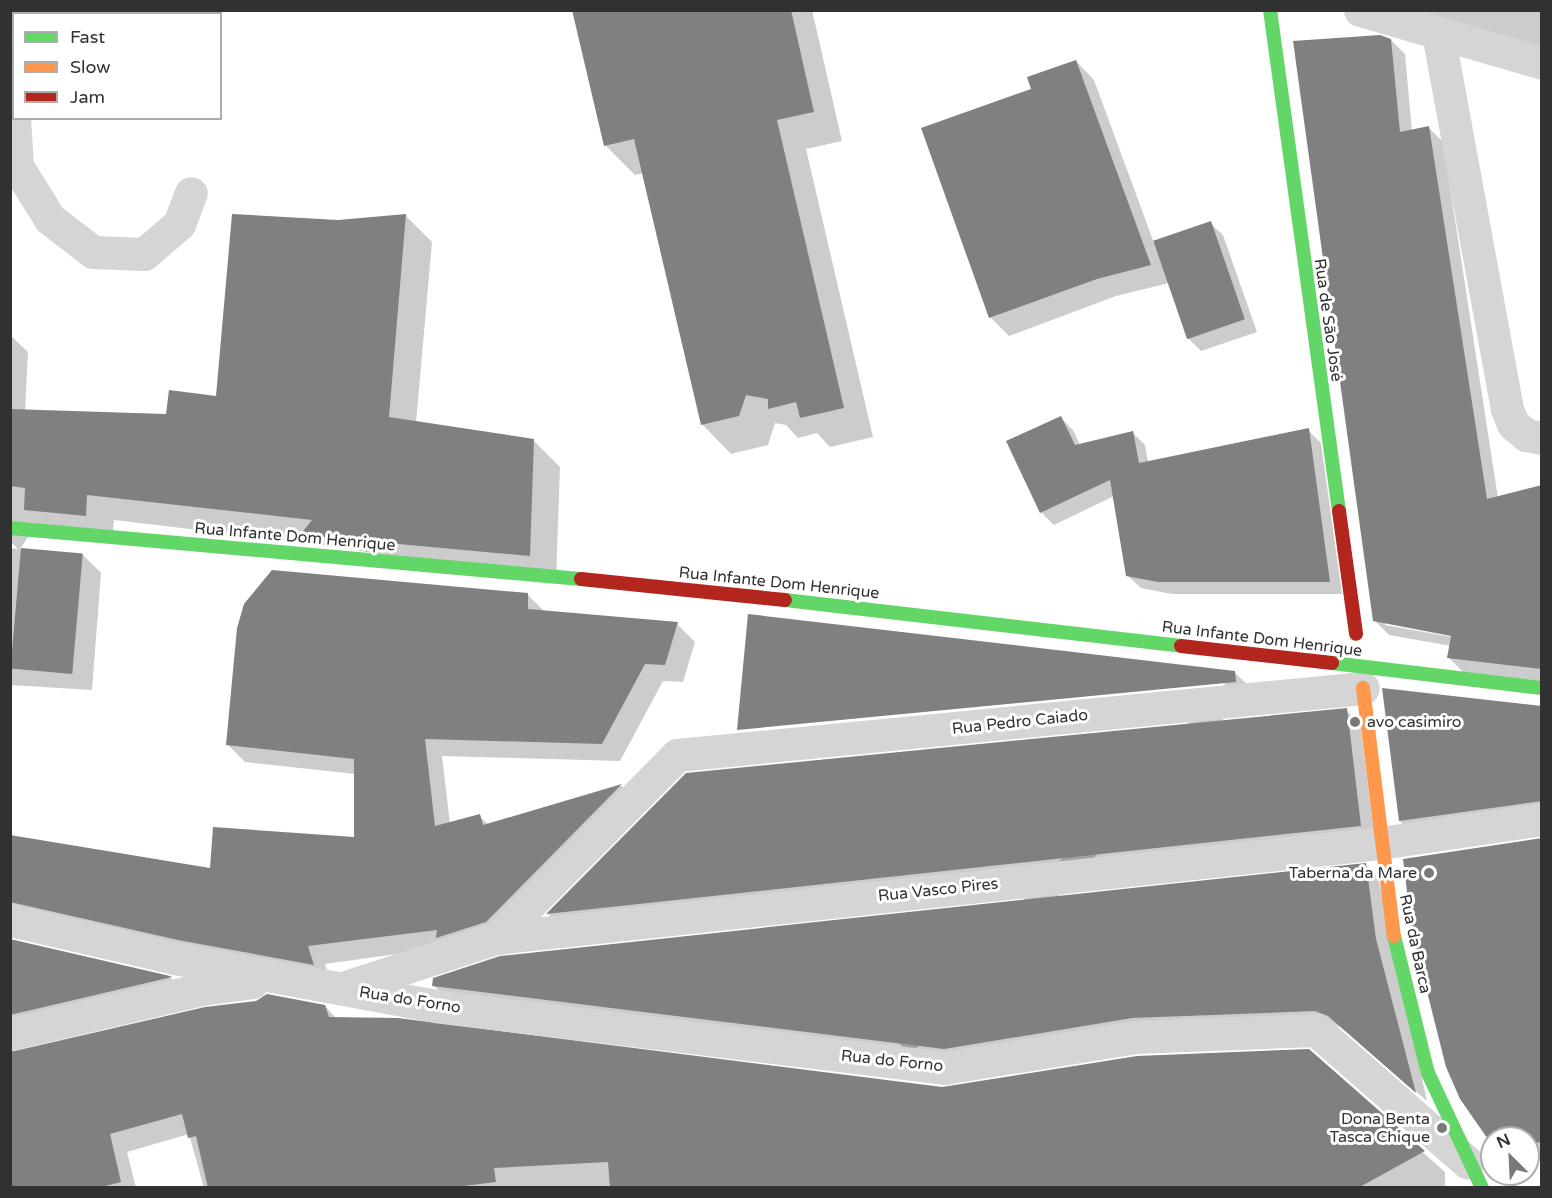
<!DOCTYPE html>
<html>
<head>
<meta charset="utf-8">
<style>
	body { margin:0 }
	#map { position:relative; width:1552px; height:1198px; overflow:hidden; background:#fff; font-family:"Varela Round",sans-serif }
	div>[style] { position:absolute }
	.shadow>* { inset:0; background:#0003; transform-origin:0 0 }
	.building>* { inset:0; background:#808080; transform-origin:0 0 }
	.street>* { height:33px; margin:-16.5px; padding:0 16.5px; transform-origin:16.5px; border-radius:16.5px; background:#d5d5d5 }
	.fast>* { height:14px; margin:-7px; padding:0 7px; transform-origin:7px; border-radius:7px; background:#63d668 }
	.slow>* { height:14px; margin:-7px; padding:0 7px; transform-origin:7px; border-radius:7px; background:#ff974d }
	.jam>* { height:14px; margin:-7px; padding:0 7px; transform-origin:7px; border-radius:7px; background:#b3261e }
	.dots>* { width:16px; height:16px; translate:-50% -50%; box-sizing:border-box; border:3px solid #fff; border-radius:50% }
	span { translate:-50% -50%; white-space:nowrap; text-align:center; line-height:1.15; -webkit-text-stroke:6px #fff; paint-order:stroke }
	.street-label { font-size:16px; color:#313131 }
	.poi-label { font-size:16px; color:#313131 }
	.left { translate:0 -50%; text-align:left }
	.right { translate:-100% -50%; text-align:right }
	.frame { position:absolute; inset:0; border:12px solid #313131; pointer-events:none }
	.legend { position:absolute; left:12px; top:12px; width:210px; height:108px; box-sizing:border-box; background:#fff; border:2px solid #adadad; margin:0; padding:8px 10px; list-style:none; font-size:18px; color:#313131 }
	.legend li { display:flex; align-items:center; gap:12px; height:30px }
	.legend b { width:30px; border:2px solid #adadad }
	.north { position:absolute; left:1480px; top:1126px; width:60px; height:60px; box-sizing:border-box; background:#fff; border:2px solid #adadad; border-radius:50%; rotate:336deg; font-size:16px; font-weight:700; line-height:24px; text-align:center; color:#313131 }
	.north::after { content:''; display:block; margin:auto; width:21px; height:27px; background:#797979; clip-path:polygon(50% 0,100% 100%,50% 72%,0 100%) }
</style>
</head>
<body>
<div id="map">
	<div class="shadow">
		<div style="clip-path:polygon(574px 10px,812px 10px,842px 141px,806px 149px,873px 437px,830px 447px,817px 433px,798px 438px,786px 425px,775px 423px,768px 445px,731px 454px,702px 424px,644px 173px,635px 175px,605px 145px)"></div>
		<div style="clip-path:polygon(1406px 10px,1542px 10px,1542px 51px)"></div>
		<div style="clip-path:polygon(evenodd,1391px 40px,1405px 54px,1412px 131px,1429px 128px,1443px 142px,1498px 498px,1542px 487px,1542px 681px,1463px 672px,1449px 658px,1451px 646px,1389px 635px,1375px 621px,1391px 40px,1385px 622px,1458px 635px,1458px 638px,1385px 625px,1385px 622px)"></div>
		<div style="clip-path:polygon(1076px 61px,1094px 80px,1154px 243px,1210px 223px,1223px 235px,1257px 332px,1201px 351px,1189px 339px,1169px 283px,1116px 296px,1009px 336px,990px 317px,1033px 90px)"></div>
		<div style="clip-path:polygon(405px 215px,432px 242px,416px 423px,533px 440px,560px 467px,556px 582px,310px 543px,114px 520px,112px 542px,28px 537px,20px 549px,83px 555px,101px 573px,92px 690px,10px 685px,10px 548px,18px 549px,10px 541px,10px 335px,28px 352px,25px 411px,167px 416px,217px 398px,338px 221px)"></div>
		<div style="clip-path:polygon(1061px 418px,1073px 430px,1080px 445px,1133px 433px,1145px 445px,1148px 462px,1308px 430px,1321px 443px,1342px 594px,1172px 594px,1141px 588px,1128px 576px,1114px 496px,1054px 525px,1041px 512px)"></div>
		<div style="clip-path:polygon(528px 595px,545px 612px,677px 624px,695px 642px,683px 682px,663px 681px,620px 761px,442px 756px,450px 824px,479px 816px,489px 825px,622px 786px,639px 803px,504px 939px,325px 964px,330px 981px,10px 933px,10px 836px,212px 870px,355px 838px,355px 774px,245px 762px,227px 744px)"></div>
		<div style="left:1235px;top:673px;width:23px;height:500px;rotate:43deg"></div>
		<div style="clip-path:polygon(1542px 708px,1542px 815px,1413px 834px,1400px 821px)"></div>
		<div style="clip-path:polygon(1346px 710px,1360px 724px,1375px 840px,562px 927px,548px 914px)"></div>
		<div style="clip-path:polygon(1542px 840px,1542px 1157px,1528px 1160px,1528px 1138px,1492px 1138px,1492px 1143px,1461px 1098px)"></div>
		<div style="clip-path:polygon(1366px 865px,1378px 877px,1427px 1101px,1342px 1028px,1329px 1023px,957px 1061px,446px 998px,434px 986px)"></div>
		<div style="clip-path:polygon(10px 940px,171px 978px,188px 995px,10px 1045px)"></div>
		<div style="clip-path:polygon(325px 1006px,337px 1019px,942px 1088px,1309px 1051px,1445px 1172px,1445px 1188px,204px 1188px,189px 1134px,127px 1152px,136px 1188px,10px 1188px,10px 1052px)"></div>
	</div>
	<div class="building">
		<div style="clip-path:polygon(572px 10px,791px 10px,814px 112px,777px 120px,844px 408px,800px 418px,796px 402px,768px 409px,768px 399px,746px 395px,739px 416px,701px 425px,634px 139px,604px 146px)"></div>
		<div style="clip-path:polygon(1380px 35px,1391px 39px,1400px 132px,1429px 126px,1487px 499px,1542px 485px,1542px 669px,1447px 658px,1451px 636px,1373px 621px,1293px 41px)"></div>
		<div style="clip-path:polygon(1076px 60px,1151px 265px,1097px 279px,989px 318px,921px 128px,1031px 89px,1027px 77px)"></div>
		<div style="clip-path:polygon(232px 214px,338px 220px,406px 214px,389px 417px,534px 439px,530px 556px,300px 535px,312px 520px,87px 495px,86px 516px,24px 510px,25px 488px,10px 486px,10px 409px,166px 414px,169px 390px,216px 396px)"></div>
		<div style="left:1211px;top:221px;width:104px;height:61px;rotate:71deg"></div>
		<div style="clip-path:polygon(1061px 416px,1075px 445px,1133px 431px,1139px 463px,1309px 428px,1330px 582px,1158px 582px,1126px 576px,1110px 480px,1040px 513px,1006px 441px)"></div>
		<div style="left:21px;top:548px;width:62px;height:121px;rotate:5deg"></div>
		<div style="clip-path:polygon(272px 570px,528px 593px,528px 609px,678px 622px,665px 665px,645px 664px,602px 744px,425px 739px,435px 826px,480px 814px,483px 825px,622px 784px,486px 922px,436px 938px,437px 930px,308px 946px,314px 965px,178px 940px,10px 902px,10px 835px,210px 868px,213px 827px,354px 837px,354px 759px,226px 745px,237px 628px,244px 604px)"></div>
		<div style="clip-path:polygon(748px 614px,1235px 671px,1236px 682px,737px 730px)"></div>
		<div style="clip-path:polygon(1382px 688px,1542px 706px,1542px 801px,1399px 821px)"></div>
		<div style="clip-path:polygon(1347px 708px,1361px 826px,546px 914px,686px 773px)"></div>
		<div style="clip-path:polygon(1542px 838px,1542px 1142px,1528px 1144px,1528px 1138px,1492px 1138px,1492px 1145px,1460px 1099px,1446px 1067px,1412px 932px,1403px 859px)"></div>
		<div style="clip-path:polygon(1366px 863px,1376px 939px,1416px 1093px,1328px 1016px,1315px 1011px,1132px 1018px,944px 1049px,432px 986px,433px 978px,500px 956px)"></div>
		<div style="clip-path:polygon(10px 939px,170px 976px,172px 977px,10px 1015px)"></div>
		<div style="clip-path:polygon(267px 994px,325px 1005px,329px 1017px,398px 1018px,942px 1087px,1137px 1056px,1309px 1049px,1425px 1151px,1358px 1188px,610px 1188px,608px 1162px,494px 1168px,496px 1182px,448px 1188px,208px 1188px,196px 1136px,188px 1138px,182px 1114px,110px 1134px,121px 1182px,97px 1188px,10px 1188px,10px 1052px,205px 1007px,256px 1001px)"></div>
	</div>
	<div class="street">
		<div style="left:1360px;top:10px;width:190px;rotate:16.2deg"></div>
		<div style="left:1438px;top:33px;width:382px;rotate:79.6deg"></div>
		<div style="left:1507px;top:409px;width:16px;rotate:68deg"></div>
		<div style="left:1513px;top:424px;width:17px;rotate:40deg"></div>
		<div style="left:1526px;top:435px;width:16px;rotate:11deg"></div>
		<div style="left:10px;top:45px;width:60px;rotate:86.2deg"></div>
		<div style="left:14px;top:118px;width:48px;rotate:86.4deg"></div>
		<div style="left:17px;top:166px;width:62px;rotate:58.1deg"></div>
		<div style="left:50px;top:219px;width:54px;rotate:37.5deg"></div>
		<div style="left:93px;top:252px;width:51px;rotate:2.2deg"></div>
		<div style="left:144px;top:254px;width:46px;rotate:-40.6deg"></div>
		<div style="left:179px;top:224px;width:33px;rotate:-69deg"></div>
		<div style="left:10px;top:920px;width:168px;rotate:13deg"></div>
		<div style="left:174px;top:958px;width:265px;rotate:10.4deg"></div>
		<div style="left:435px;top:1006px;width:513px;rotate:6.94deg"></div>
		<div style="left:944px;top:1068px;width:193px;rotate:-9.2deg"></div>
		<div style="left:1135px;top:1037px;width:181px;rotate:-2.2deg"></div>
		<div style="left:1316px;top:1030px;width:201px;rotate:41.2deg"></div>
		<div style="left:496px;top:938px;width:889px;rotate:-6.13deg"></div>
		<div style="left:1380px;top:843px;width:164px;rotate:-8.4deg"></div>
		<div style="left:346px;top:987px;width:158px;rotate:-18.1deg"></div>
		<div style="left:496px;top:938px;width:257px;rotate:-45.3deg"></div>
		<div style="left:677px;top:755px;width:689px;rotate:-5.58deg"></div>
		<div style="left:10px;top:1034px;width:197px;rotate:-13.2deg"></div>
		<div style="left:202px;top:989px;width:51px;rotate:-7.8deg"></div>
	</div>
	<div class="fast">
		<div style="left:1270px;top:10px;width:506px;rotate:82.16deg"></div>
		<div style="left:10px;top:528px;width:573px;rotate:5.1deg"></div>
		<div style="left:785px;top:600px;width:399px;rotate:6.6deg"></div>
		<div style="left:1332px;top:663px;width:211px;rotate:6.8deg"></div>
		<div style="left:1394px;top:936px;width:141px;rotate:76.1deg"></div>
		<div style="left:1428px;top:1073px;width:127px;rotate:64.8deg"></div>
	</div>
	<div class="slow">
		<div style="left:1363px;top:688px;width:250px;rotate:82.9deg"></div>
	</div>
	<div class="jam">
		<div style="left:1339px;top:511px;width:124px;rotate:82.1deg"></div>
		<div style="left:581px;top:579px;width:205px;rotate:5.9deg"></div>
		<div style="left:1181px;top:646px;width:152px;rotate:6.4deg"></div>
	</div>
	<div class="dots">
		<div style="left:1355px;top:722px;background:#797979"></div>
		<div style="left:1429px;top:873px;background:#797979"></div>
		<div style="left:1442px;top:1128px;background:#797979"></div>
	</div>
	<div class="street-label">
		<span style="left:1328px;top:320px;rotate:82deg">Rua de São José</span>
		<span style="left:295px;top:537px;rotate:5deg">Rua Infante Dom Henrique</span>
		<span style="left:779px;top:583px;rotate:6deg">Rua Infante Dom Henrique</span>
		<span style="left:1262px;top:639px;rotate:7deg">Rua Infante Dom Henrique</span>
		<span style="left:1020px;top:722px;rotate:-6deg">Rua Pedro Caiado</span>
		<span style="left:938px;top:890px;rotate:-6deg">Rua Vasco Pires</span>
		<span style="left:1415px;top:944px;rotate:78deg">Rua da Barca</span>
		<span style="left:410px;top:1000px;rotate:9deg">Rua do Forno</span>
		<span style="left:892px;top:1061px;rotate:6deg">Rua do Forno</span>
	</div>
	<div class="poi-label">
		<span class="left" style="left:1367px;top:722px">avo casimiro</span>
		<span class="right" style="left:1417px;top:873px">Taberna da Mare</span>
		<span class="right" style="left:1430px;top:1128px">Dona Benta<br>Tasca Chique</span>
	</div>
	<div class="frame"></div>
	<ul class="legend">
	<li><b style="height:8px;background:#63d668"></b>Fast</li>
	<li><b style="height:8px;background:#ff974d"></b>Slow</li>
	<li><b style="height:8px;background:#b3261e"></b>Jam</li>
	</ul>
	<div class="north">N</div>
</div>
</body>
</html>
